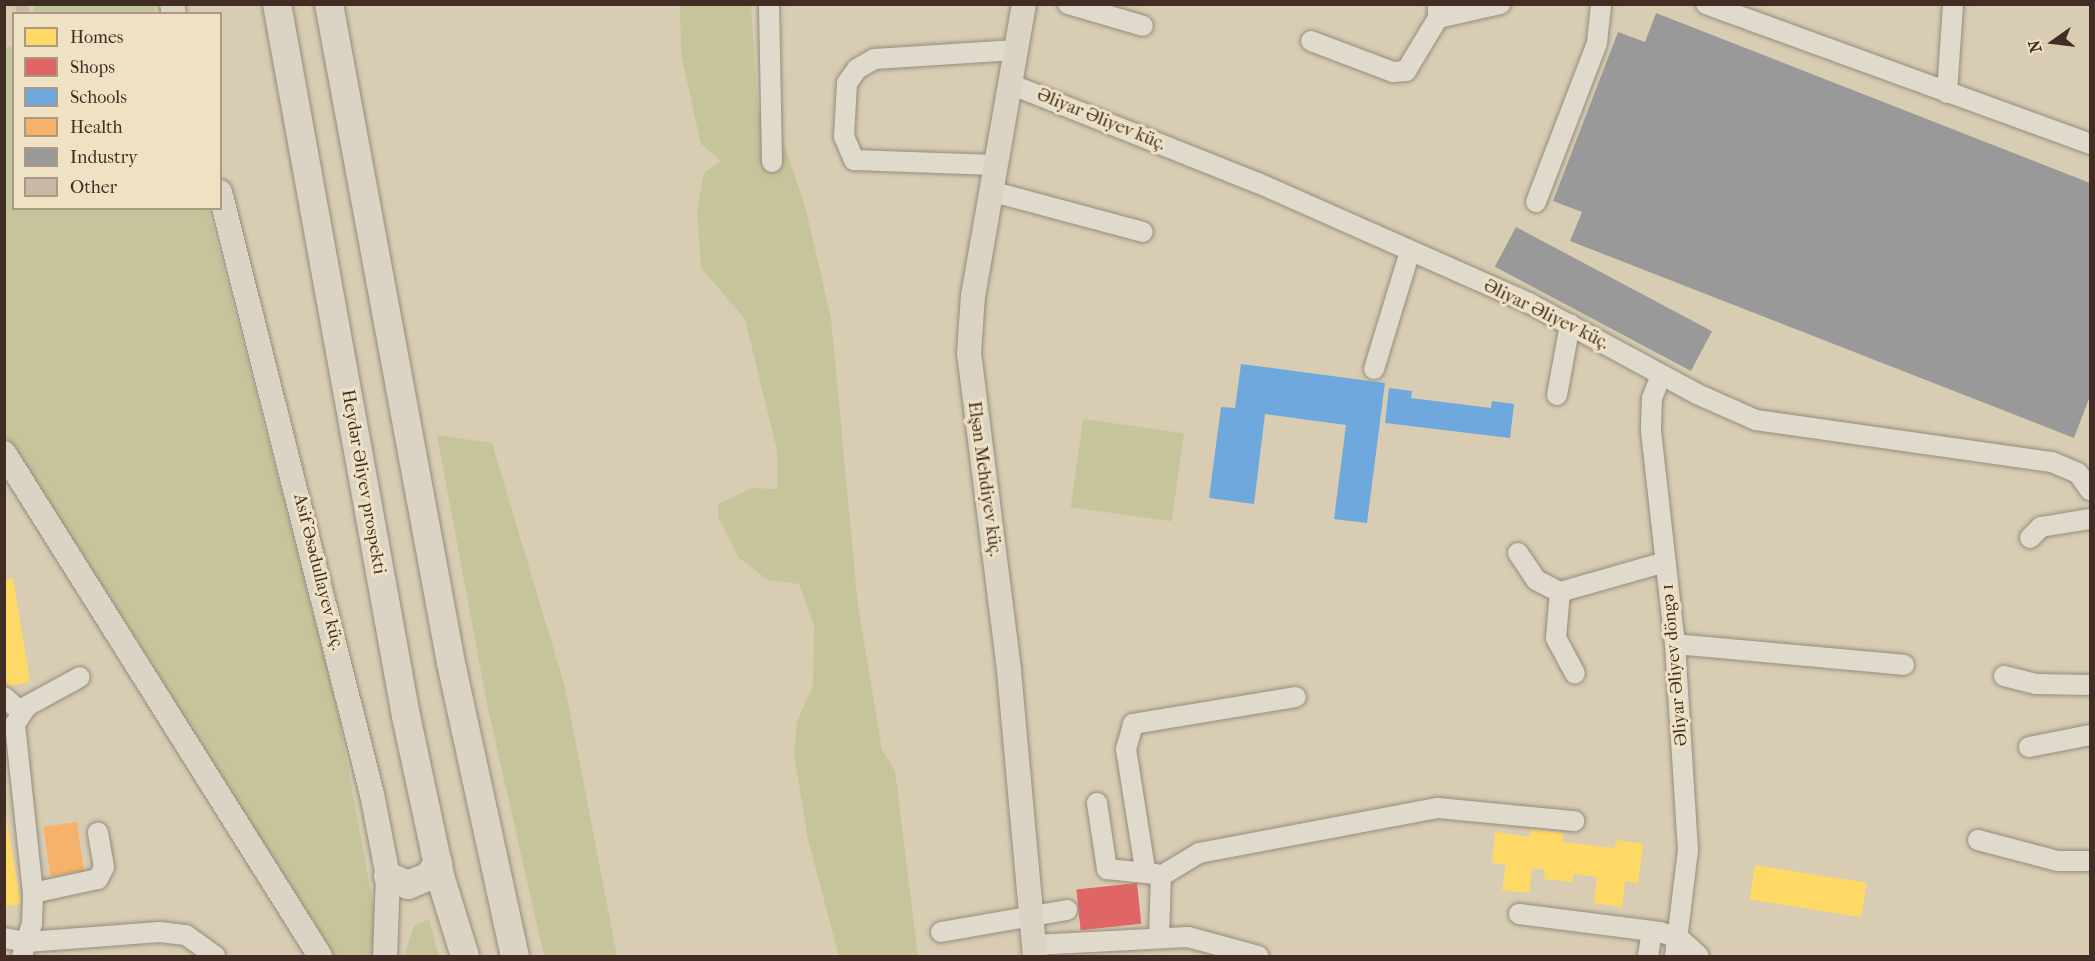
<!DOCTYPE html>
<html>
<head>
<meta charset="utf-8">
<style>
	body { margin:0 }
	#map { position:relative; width:2095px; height:961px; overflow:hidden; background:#d8cdb3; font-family:"IM FELL French Canon",serif }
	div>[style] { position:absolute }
	.green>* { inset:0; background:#c6c49a; transform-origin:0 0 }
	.homes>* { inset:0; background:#ffd966; transform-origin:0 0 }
	.shops>* { inset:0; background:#e06666; transform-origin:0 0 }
	.schools>* { inset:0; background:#6fa8dc }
	.health>* { inset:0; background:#f6b26b; transform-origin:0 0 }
	.industry>* { inset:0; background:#999; transform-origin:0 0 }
	.building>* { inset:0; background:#c7b8a7 }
	.roads { filter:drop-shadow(0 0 2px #958c7d) drop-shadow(0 0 2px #958c7d) }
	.minor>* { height:20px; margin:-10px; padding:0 10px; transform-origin:10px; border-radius:10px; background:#e0dacd }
	.major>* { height:24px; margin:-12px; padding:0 12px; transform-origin:12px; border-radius:12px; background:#dbd4c5 }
	.highway>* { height:28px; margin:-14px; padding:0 14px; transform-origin:14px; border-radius:14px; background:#dbd4c5 }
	span { translate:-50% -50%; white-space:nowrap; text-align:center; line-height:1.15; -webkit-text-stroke:6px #efe2c4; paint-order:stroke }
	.street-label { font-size:18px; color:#422d25 }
	.frame { position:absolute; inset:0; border:6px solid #422d25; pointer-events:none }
	.legend { position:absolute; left:12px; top:12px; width:210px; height:198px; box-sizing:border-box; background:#efe2c4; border:2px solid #aa9a84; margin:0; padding:8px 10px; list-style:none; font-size:18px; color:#422d25 }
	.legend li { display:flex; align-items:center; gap:12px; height:30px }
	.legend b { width:30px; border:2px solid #aa9a84 }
	.north { position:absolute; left:2023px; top:12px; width:60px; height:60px; -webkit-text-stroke:4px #efe2c4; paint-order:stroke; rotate:256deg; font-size:16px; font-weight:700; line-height:24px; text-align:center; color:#422d25 }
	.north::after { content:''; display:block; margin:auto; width:21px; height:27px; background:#422d25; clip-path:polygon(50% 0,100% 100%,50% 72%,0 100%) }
</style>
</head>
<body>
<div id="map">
	<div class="green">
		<div style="left:34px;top:5px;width:121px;height:8px"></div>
		<div style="clip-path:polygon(680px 5px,751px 5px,758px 110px,783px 141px,805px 206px,831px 318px,858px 606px,882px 750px,895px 771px,918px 956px,839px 956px,808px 840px,794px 754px,797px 721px,813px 686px,814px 625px,799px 584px,768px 580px,739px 558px,718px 517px,718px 504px,752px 488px,777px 489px,777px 451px,745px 319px,701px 268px,697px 210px,704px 173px,721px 161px,701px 144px,681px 54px)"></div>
		<div style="clip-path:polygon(13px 46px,14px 208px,208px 209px,337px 707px,373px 904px,374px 956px,328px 956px,157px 672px,5px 436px,4px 48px)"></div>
		<div style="left:1083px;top:419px;width:102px;height:89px;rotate:8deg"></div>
		<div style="clip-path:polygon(437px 435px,492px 443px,565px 687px,617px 956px,544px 956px,487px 704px)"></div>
		<div style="clip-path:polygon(429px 919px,439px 956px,404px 956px,414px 926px)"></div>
	</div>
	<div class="homes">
		<div style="clip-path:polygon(13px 578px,30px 682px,9px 686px,4px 676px,4px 580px)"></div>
		<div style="clip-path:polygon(4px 805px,21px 904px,4px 906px)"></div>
		<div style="clip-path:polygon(1530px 829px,1564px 833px,1562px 842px,1615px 848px,1616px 840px,1643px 844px,1638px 883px,1625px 881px,1622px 907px,1594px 903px,1597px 877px,1573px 874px,1572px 882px,1544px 879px,1545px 869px,1532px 868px,1529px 893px,1502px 890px,1506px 864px,1492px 863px,1495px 832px,1530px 837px)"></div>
		<div style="left:1755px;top:865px;width:113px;height:35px;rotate:9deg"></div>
	</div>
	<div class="shops">
		<div style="left:1137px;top:883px;width:41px;height:61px;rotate:84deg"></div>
	</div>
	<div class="schools">
		<div style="clip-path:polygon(1241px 364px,1385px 383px,1367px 523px,1334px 519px,1346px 425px,1265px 414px,1254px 504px,1209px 498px,1221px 407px,1235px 408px)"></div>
		<div style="clip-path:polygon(1389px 388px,1412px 391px,1411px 398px,1491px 408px,1492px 401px,1514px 404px,1510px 438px,1385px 423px)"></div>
	</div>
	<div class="health">
		<div style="left:77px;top:822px;width:50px;height:34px;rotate:82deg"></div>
	</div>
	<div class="industry">
		<div style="clip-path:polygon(1656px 13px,2090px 183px,2090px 396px,2074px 438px,1570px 241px,1582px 212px,1553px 201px,1618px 32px,1645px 42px)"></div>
		<div style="left:1516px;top:227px;width:222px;height:45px;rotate:28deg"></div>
	</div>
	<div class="building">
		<div style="clip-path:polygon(15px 4px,28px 4px,30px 14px,17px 14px)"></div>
	</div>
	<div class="roads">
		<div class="minor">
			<div style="left:769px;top:4px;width:158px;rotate:88.9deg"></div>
			<div style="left:1068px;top:4px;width:78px;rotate:16.3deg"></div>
			<div style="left:1706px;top:4px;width:409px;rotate:20deg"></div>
			<div style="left:1438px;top:18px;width:64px;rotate:-12.7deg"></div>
			<div style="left:1311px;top:41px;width:88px;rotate:20.7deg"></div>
			<div style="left:1393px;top:72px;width:13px;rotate:-4deg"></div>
			<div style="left:1406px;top:71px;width:62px;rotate:-58.9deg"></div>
			<div style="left:1438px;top:18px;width:14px;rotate:-90deg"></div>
			<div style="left:1010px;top:84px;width:267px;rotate:21.8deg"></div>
			<div style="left:1258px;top:183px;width:296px;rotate:23.9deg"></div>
			<div style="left:1529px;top:303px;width:191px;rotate:28.4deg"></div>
			<div style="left:1697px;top:394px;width:64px;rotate:23.8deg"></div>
			<div style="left:1756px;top:420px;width:299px;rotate:8.1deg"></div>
			<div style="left:2052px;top:462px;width:28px;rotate:23deg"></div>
			<div style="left:2078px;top:473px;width:21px;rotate:55deg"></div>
			<div style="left:1947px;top:93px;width:89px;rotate:-86.1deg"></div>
			<div style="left:994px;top:165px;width:140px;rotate:-178deg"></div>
			<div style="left:854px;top:160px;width:25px;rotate:-113deg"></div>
			<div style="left:844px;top:137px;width:54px;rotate:-86.8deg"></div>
			<div style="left:847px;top:83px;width:17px;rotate:-54deg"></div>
			<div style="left:857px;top:69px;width:20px;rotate:-30deg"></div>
			<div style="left:874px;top:59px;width:142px;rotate:-3.6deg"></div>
			<div style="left:990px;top:191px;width:158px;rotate:15deg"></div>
			<div style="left:1536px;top:202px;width:170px;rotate:-69deg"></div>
			<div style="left:1597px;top:43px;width:39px;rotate:-84deg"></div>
			<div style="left:1374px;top:369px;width:123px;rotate:-73deg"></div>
			<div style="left:1661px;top:375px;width:25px;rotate:111deg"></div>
			<div style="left:1652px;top:398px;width:33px;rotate:92deg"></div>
			<div style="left:1651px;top:431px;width:214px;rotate:83.6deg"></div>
			<div style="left:1675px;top:644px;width:206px;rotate:86.4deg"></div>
			<div style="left:1688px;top:850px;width:107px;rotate:97deg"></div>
			<div style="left:1557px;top:395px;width:72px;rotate:-79.6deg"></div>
			<div style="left:2030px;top:538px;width:16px;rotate:-45deg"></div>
			<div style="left:2041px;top:527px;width:50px;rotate:-9.3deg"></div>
			<div style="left:1518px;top:553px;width:32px;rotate:56deg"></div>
			<div style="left:1536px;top:580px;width:27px;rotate:27deg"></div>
			<div style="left:1560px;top:592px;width:109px;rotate:-15.9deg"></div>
			<div style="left:1560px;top:592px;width:46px;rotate:95deg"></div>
			<div style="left:1556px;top:638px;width:40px;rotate:62deg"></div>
			<div style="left:1675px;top:644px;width:230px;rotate:5.2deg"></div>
			<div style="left:2004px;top:676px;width:33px;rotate:14deg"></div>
			<div style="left:2036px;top:684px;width:54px;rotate:1.1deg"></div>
			<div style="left:4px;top:697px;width:23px;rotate:41deg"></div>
			<div style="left:2029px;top:747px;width:62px;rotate:-11.1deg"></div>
			<div style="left:1097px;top:803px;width:67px;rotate:81.4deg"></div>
			<div style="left:1107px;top:869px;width:49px;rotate:5.8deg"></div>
			<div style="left:1978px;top:840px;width:83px;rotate:14.7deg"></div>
			<div style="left:2058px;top:861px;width:32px"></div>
			<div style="left:1145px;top:869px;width:121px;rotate:-99deg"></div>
			<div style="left:1126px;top:749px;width:26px;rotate:-74deg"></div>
			<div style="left:1133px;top:724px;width:165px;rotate:-9.4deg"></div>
			<div style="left:33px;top:893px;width:66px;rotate:-12.2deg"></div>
			<div style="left:98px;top:879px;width:13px;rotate:-63deg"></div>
			<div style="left:104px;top:867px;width:35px;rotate:-100deg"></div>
			<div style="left:1519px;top:914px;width:142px;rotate:7.3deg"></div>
			<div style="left:1660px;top:932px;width:21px;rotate:19deg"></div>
			<div style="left:1680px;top:939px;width:25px;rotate:42deg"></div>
			<div style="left:941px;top:932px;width:128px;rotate:-9.9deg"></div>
			<div style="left:4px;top:938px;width:23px;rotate:10deg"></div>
			<div style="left:27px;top:942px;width:133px;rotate:-4.3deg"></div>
			<div style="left:160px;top:932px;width:26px;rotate:7deg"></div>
			<div style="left:186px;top:935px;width:36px;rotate:36deg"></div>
			<div style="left:1159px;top:938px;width:62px;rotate:-88.2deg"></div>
			<div style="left:1161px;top:876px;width:44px;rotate:-31.2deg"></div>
			<div style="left:1199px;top:853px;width:243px;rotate:-10.7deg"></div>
			<div style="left:1438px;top:808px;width:137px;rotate:5.5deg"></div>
			<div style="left:1034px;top:945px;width:154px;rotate:-3deg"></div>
			<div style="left:1188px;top:937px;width:73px;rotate:15.2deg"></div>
			<div style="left:22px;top:956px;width:34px;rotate:-73deg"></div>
			<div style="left:32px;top:924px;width:31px;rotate:-88deg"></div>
			<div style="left:33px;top:893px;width:170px;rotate:-96.1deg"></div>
			<div style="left:15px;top:724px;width:22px;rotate:-56deg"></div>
			<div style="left:27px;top:706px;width:60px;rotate:-28.7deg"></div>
			<div style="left:1648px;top:956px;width:25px;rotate:-81deg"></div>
		</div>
		<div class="major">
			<div style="left:172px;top:4px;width:10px;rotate:79deg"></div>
			<div style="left:1024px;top:4px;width:295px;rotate:99.9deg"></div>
			<div style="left:973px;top:295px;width:58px;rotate:93.9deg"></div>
			<div style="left:969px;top:353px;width:321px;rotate:82.8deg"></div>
			<div style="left:1009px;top:671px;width:286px;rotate:84.8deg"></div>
			<div style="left:220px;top:192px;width:621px;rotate:75.83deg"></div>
			<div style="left:372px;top:794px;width:84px;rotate:79deg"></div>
			<div style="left:388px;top:876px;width:80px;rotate:92.1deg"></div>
			<div style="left:4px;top:453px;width:594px;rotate:57.86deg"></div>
		</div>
		<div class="highway">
			<div style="left:277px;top:4px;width:724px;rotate:79.73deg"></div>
			<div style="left:406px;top:716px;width:167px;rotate:77.9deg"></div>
			<div style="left:441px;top:879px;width:81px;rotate:72.7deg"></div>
			<div style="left:329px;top:4px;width:670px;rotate:79.51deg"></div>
			<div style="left:451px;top:663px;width:300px;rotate:77.7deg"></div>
			<div style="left:388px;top:876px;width:22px;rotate:24deg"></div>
			<div style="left:408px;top:885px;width:23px;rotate:-23deg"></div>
			<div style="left:429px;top:876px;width:16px;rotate:-55deg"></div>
		</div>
	</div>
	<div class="street-label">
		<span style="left:1101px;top:120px;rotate:22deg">Əliyar Əliyev küç.</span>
		<span style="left:1546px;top:315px;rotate:26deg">Əliyar Əliyev küç.</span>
		<span style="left:984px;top:479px;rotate:82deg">Elşən Mehdiyev küç.</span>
		<span style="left:363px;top:482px;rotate:80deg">Heydər Əliyev prospekti</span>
		<span style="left:318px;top:572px;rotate:76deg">Asif Əsədullayev küç.</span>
		<span style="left:1675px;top:665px;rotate:-95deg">Əliyar Əliyev döngə 1</span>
	</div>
	<div class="frame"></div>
	<ul class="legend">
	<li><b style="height:16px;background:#ffd966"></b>Homes</li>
	<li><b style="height:16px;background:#e06666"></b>Shops</li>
	<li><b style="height:16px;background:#6fa8dc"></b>Schools</li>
	<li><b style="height:16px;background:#f6b26b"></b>Health</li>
	<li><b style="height:16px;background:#999"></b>Industry</li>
	<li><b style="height:16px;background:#c7b8a7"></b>Other</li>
	</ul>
	<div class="north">N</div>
</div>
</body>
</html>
